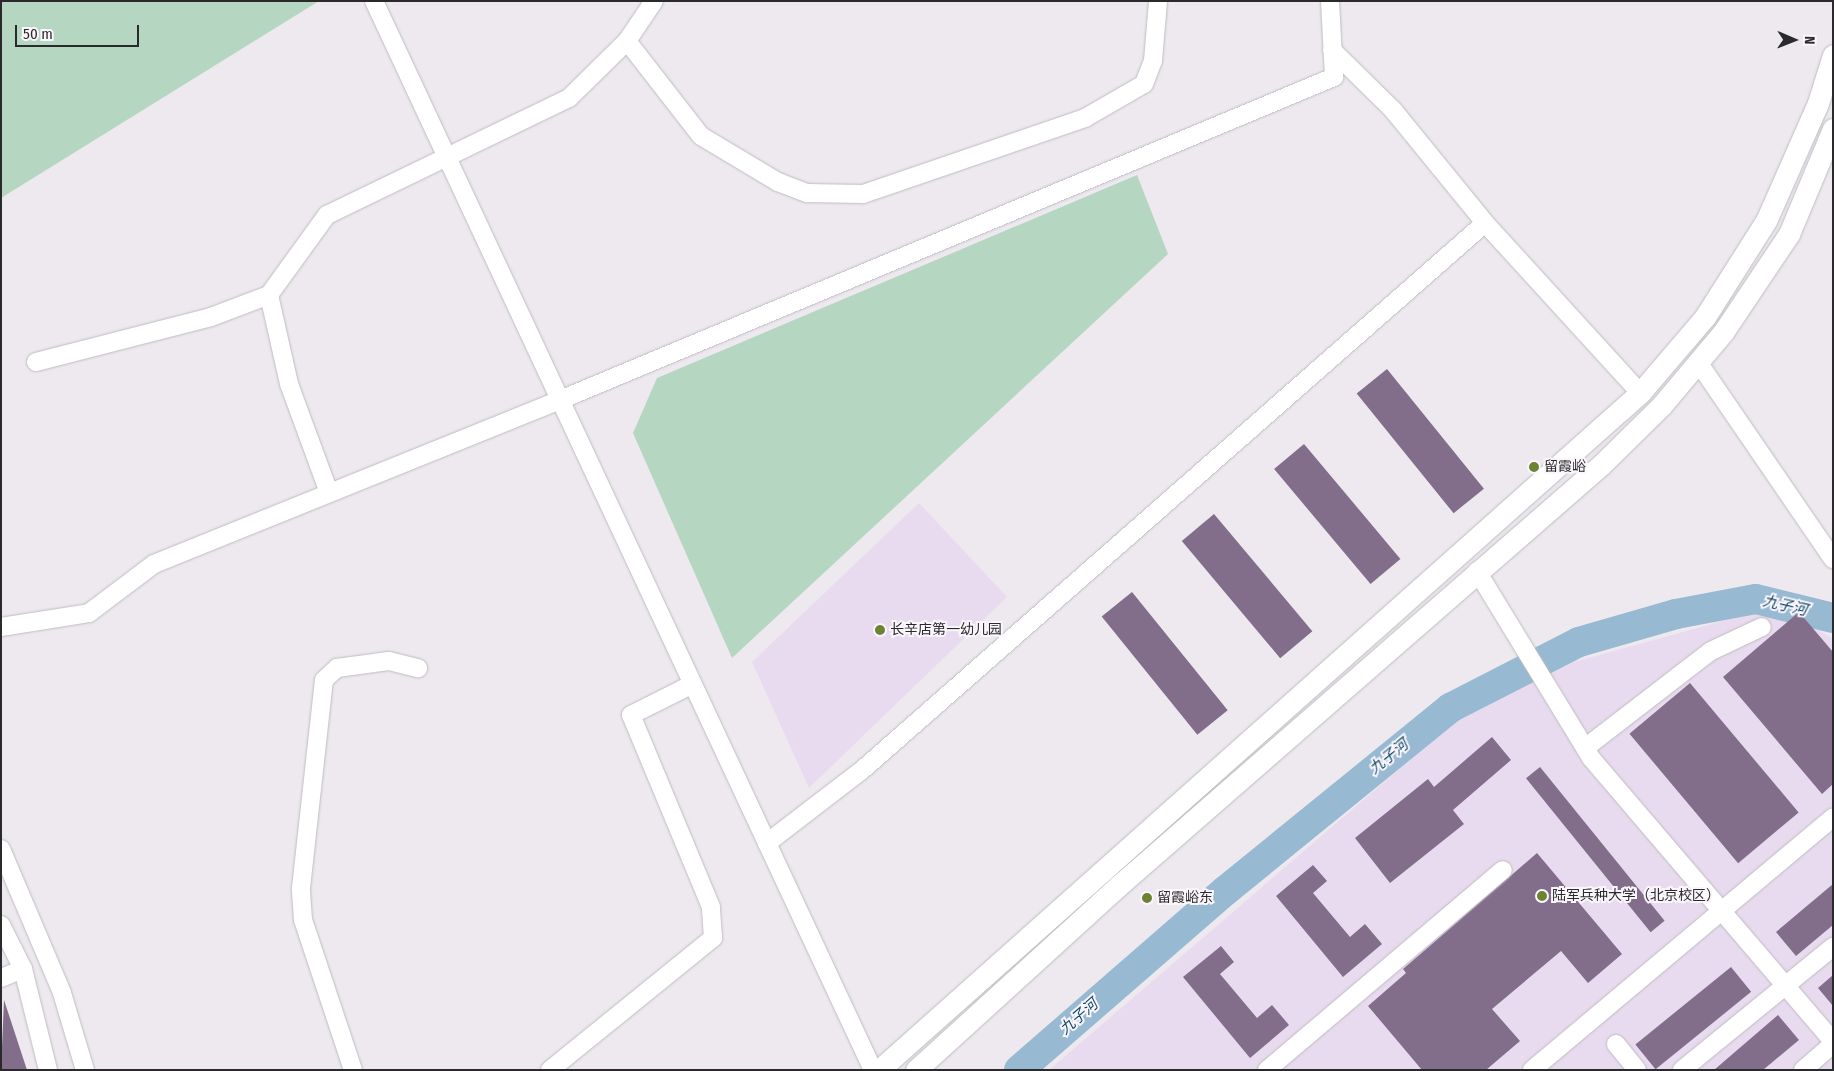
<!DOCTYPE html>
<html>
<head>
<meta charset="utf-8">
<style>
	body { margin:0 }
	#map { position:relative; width:1834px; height:1071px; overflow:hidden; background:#ede9ef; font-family:"Fira Sans Condensed","Noto Sans SC",sans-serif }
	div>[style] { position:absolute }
	.education>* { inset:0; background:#e9dbef }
	.green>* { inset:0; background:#b5d6c1 }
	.river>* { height:30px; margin:-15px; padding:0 15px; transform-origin:15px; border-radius:15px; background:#97b9d1 }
	.building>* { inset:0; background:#826d8a; transform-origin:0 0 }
	.roads { filter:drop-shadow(0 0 1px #bfbbc1) drop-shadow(0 0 1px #bfbbc1) }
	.minor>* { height:18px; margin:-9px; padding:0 9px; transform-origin:9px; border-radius:9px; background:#fff }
	.major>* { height:21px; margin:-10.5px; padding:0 10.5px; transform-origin:10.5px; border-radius:10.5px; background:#fff }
	.dots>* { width:14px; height:14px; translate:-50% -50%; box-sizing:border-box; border:2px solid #fbf6fc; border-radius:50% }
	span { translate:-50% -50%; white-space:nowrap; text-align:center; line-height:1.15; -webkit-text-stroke:4px #fbf6fc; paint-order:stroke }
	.poi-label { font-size:14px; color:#2a292b }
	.left { translate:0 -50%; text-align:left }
	.water-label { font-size:15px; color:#0b4768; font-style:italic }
	.frame { position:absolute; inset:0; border:2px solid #2a292b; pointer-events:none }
	.north { position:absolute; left:1769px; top:15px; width:50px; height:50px; -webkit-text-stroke:4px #fbf6fc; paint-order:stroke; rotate:91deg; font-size:14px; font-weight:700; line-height:20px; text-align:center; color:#2a292b }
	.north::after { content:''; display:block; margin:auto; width:18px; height:22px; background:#2a292b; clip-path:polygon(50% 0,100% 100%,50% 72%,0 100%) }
	.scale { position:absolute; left:15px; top:25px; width:124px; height:22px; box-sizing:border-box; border:2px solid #2a292b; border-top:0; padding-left:6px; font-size:15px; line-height:18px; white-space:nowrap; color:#2a292b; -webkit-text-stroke:4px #fbf6fc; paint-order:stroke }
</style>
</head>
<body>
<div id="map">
	<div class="education">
		<div style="clip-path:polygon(919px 503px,1007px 597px,809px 788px,752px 662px)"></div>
		<div style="clip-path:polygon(1790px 613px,1833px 639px,1833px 1070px,1049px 1070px,1454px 722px,1574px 662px,1748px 614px)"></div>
	</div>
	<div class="green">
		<div style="clip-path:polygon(1px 1px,319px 1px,1px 198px)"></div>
		<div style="clip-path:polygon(1137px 175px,1168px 254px,732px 658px,633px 433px,657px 378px)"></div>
	</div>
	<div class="river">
		<div style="left:1019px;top:1070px;width:273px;rotate:-41deg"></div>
		<div style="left:1225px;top:891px;width:290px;rotate:-39.1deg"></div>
		<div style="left:1450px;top:708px;width:145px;rotate:-27.1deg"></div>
		<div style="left:1579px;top:642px;width:101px;rotate:-16.1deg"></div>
		<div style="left:1676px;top:614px;width:81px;rotate:-10.6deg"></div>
		<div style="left:1756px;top:599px;width:79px;rotate:13.9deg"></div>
	</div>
	<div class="building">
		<div style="left:1387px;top:369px;width:154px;height:39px;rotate:51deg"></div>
		<div style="left:1304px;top:444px;width:150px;height:39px;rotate:50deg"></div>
		<div style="left:1214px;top:514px;width:153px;height:42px;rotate:50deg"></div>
		<div style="left:1132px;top:592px;width:152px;height:39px;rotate:51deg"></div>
		<div style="clip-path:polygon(1799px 612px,1833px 652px,1833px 784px,1822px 794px,1723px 677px)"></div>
		<div style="left:1690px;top:683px;width:169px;height:79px;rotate:50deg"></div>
		<div style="clip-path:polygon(1492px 737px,1511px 760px,1453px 810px,1464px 824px,1390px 883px,1355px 838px,1428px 779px,1434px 787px)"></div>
		<div style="left:1540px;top:767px;width:198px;height:18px;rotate:51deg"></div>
		<div style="clip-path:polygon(1537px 853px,1622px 954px,1588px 983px,1561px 951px,1492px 1009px,1520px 1041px,1486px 1070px,1422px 1070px,1368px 1006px,1406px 973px,1403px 969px)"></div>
		<div style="clip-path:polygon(1313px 865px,1327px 881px,1313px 893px,1350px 937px,1365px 924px,1382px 944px,1343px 977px,1276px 896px)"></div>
		<div style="clip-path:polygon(1833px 884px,1833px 925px,1796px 956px,1776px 932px)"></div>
		<div style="clip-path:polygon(1221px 946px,1234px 962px,1220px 974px,1257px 1018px,1272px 1005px,1289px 1025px,1250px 1058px,1183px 977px)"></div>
		<div style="left:1731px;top:967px;width:32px;height:123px;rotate:51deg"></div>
		<div style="clip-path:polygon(1833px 975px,1833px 1006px,1818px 988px)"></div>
		<div style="clip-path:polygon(4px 1000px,27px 1070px,1px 1070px)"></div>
		<div style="clip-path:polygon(1778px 1015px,1799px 1040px,1763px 1070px,1714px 1070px)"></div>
	</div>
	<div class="roads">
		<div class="minor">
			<div style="left:374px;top:1px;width:1180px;rotate:64.98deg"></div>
			<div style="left:627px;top:41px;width:120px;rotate:52.1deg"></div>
			<div style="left:701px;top:136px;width:90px;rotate:30.9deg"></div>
			<div style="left:778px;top:182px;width:31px;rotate:21deg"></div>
			<div style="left:807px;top:193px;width:56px;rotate:1deg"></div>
			<div style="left:863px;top:194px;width:235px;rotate:-18.9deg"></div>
			<div style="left:1085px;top:118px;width:68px;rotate:-30deg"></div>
			<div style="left:1144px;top:84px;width:25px;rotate:-69deg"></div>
			<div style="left:1153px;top:61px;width:60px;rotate:-85.2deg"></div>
			<div style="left:1332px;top:50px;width:86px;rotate:44.5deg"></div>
			<div style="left:1393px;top:110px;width:146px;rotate:50.8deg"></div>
			<div style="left:1485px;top:223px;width:230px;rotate:47.6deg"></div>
			<div style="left:269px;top:295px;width:91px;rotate:77.3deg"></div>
			<div style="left:289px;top:384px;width:116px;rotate:69.8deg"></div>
			<div style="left:36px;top:362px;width:181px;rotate:-14.4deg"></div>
			<div style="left:211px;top:317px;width:62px;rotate:-20.8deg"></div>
			<div style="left:269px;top:295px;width:99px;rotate:-54.1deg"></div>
			<div style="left:327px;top:215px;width:269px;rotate:-25.8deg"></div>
			<div style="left:569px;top:98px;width:81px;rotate:-44.5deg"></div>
			<div style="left:627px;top:41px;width:48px;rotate:-56deg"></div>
			<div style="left:1698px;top:362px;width:239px;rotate:55.6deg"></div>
			<div style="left:1477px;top:571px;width:219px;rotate:58.6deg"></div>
			<div style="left:1591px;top:758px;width:372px;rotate:49.5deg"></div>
			<div style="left:1px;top:627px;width:89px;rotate:-9deg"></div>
			<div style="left:89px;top:613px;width:81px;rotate:-37deg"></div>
			<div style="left:154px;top:564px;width:438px;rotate:-22deg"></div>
			<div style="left:560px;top:400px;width:839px;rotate:-22.65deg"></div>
			<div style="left:1334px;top:77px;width:76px;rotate:-93deg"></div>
			<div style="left:1585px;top:748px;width:159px;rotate:-37.6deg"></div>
			<div style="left:1711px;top:651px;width:56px;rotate:-25.2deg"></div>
			<div style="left:767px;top:843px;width:118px;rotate:-37.5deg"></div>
			<div style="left:861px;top:771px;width:830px;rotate:-41.29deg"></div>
			<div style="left:1px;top:849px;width:156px;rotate:67deg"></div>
			<div style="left:62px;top:993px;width:80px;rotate:73.4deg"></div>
			<div style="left:1px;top:925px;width:49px;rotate:63.4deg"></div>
			<div style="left:23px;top:969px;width:104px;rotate:76.1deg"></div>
			<div style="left:1px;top:978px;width:24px;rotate:-22deg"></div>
			<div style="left:1616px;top:1044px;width:33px;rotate:51deg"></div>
			<div style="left:353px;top:1070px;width:158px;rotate:-108.4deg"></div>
			<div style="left:303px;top:920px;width:32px;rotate:-94deg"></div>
			<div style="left:301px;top:888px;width:209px;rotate:-83.7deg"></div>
			<div style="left:324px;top:680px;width:18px;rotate:-43deg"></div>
			<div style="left:337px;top:668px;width:52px;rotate:-7.7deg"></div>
			<div style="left:389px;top:661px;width:30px;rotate:14deg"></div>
			<div style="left:550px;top:1070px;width:210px;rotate:-39deg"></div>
			<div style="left:713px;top:938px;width:31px;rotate:-94deg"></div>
			<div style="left:711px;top:907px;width:208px;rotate:-112.6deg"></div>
			<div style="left:631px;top:715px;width:69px;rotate:-26.6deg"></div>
			<div style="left:1267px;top:1070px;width:309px;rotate:-40.3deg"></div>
			<div style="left:1532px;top:1070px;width:393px;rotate:-40deg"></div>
			<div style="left:1682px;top:1070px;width:195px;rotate:-39.2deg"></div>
			<div style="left:1803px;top:1070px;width:40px;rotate:-41deg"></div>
		</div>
		<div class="major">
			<div style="left:879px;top:1070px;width:1019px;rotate:-41.66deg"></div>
			<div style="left:1640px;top:393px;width:100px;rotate:-49.5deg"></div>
			<div style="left:1705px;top:317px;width:114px;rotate:-57.6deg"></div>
			<div style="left:1766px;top:221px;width:129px;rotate:-66.2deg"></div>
			<div style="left:1818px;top:103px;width:50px;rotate:-72.6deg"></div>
			<div style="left:916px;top:1070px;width:272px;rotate:-42.3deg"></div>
			<div style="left:1117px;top:887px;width:642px;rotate:-41.09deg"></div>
			<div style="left:1601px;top:465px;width:86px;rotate:-44.5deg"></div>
			<div style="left:1662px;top:405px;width:97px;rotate:-50deg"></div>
			<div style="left:1724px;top:331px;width:117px;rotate:-56.2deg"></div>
			<div style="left:1789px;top:234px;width:114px;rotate:-67.3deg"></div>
		</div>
	</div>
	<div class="dots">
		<div style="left:1534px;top:467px;background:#6d8334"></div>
		<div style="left:880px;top:630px;background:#6d8334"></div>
		<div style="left:1542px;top:896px;background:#6d8334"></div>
		<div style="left:1147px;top:898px;background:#6d8334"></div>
	</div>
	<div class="poi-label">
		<span class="left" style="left:1544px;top:467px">留霞峪</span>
		<span class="left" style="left:890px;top:630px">长辛店第一幼儿园</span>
		<span class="left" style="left:1552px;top:896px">陆军兵种大学（北京校区）</span>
		<span class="left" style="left:1157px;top:898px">留霞峪东</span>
	</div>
	<div class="water-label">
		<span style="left:1785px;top:606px;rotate:13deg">九子河</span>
		<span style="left:1389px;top:757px;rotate:-39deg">九子河</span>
		<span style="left:1079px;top:1017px;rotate:-41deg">九子河</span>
	</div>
	<div class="frame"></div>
	<div class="north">N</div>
	<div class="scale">50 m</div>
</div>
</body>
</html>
